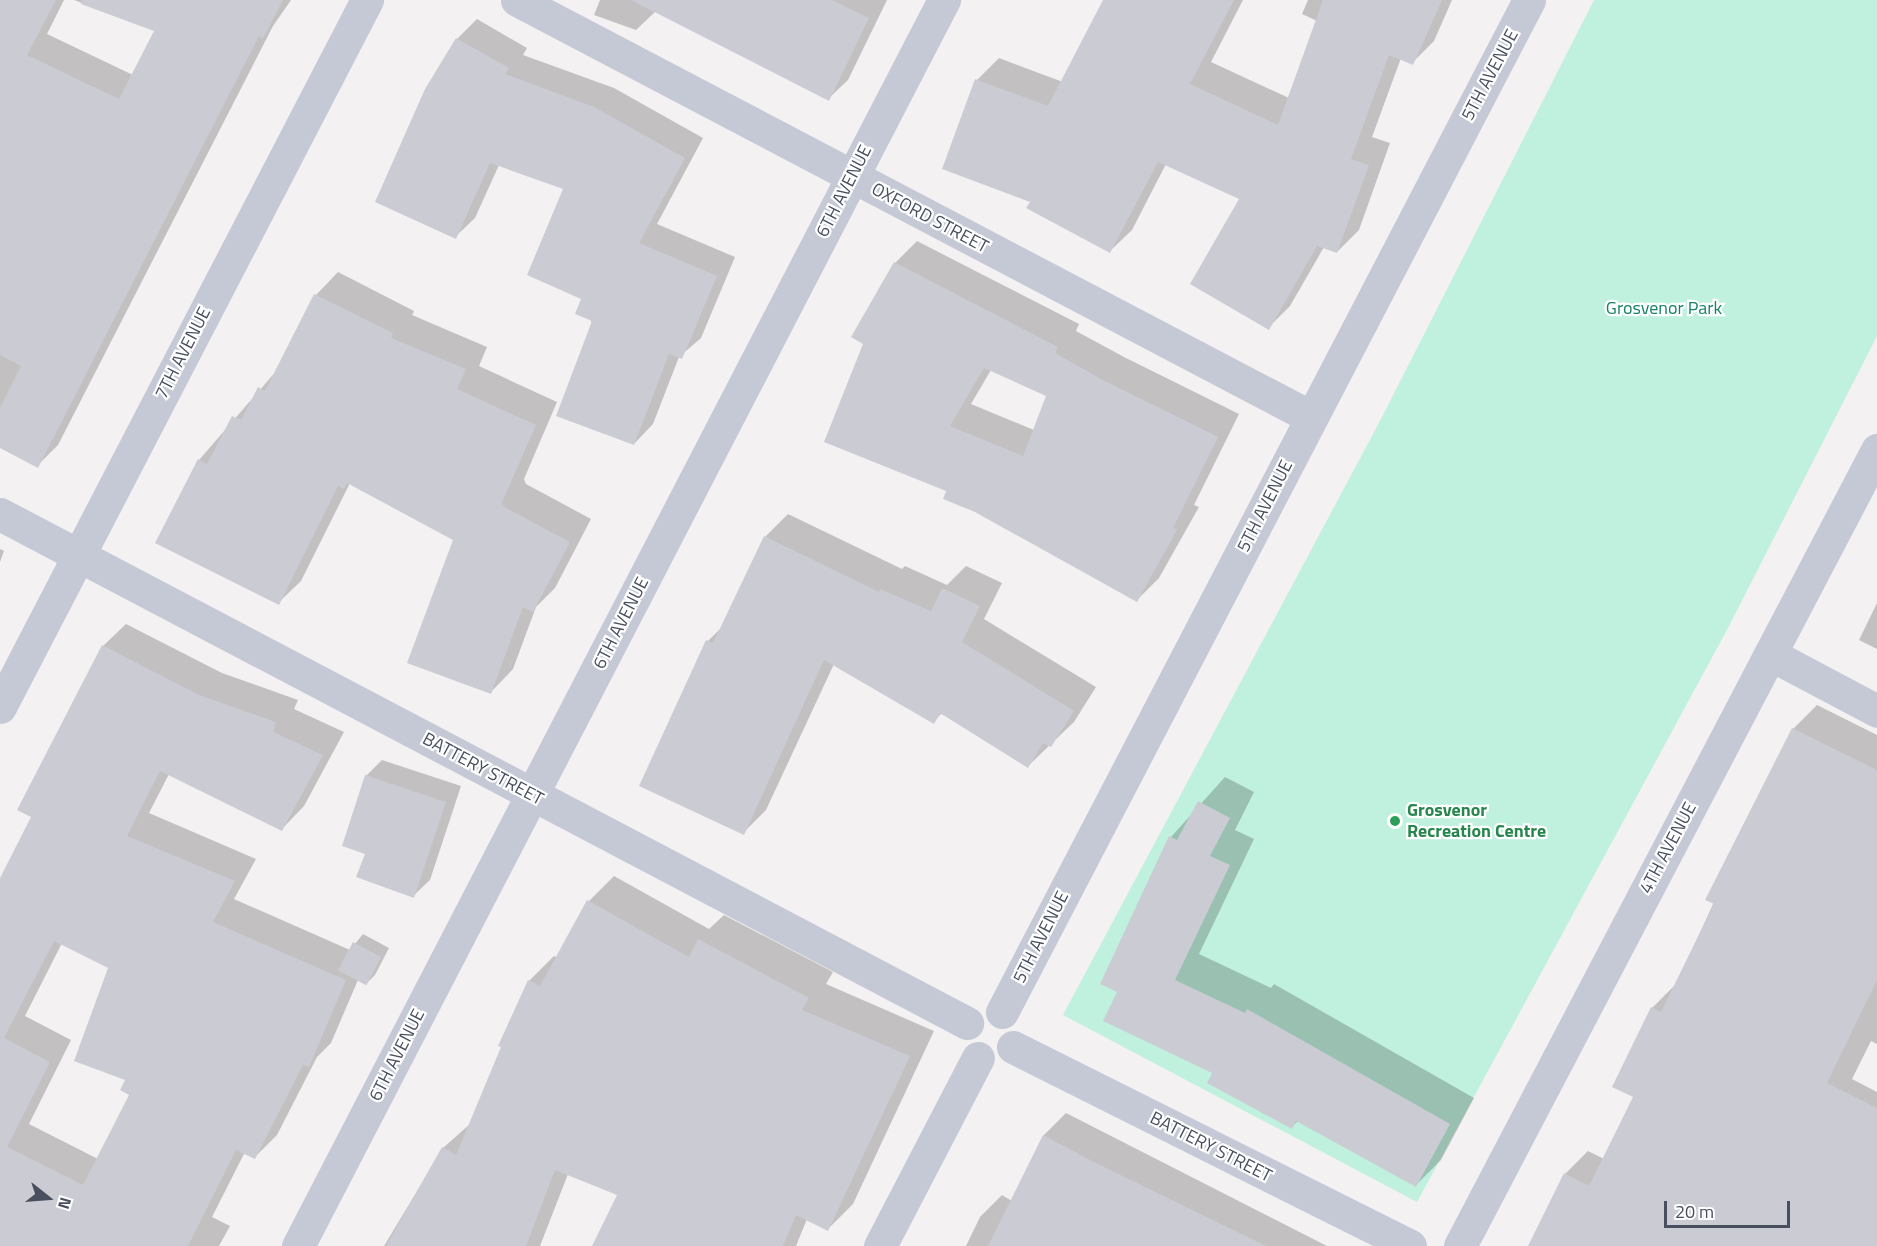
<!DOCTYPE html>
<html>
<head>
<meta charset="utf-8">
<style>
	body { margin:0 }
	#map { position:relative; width:1877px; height:1246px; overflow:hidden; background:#f3f1f1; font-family:"Titillium Web",sans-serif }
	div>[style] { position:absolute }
	.green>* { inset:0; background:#c0f0de }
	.shadow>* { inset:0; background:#0003 }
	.building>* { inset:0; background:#cbccd3; transform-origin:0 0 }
	.street>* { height:33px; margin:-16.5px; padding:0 16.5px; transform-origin:16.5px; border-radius:16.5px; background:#c5c9d5 }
	.dots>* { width:16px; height:16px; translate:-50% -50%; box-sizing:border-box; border:3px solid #fff; border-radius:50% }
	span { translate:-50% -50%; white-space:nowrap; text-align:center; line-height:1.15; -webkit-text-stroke:4.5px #fff; paint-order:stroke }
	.street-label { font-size:18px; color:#484f5f }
	.park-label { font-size:18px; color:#178266 }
	.leisure-label { font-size:18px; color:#27864d; font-weight:700 }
	.left { translate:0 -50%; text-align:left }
	.north { position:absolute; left:18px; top:1168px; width:60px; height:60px; -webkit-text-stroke:4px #fff; paint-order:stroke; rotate:107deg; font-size:16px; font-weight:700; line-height:24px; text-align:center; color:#484f5f }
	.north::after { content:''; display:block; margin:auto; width:21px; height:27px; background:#484f5f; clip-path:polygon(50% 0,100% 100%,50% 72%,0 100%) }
	.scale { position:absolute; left:1664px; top:1201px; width:126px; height:27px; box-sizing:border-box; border:3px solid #484f5f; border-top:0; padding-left:8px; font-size:18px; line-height:21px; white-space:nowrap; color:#484f5f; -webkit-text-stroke:4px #fff; paint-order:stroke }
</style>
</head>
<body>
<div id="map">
	<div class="green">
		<div style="clip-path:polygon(1594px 0,1877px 0,1877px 336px,1728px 628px,1417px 1202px,1063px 1015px,1381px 419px)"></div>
	</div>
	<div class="shadow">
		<div style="clip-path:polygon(0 0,64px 0,47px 34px,133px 75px,156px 30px,74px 0,291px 0,273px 26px,58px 445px,37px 466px,0 447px)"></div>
		<div style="clip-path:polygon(600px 0,887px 0,848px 80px,828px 99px,656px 11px,636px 30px,594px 15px)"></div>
		<div style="clip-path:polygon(1105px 0,1243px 0,1211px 62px,1289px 98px,1317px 21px,1302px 14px,1308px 0,1452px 0,1434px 41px,1412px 63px,1401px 58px,1372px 137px,1390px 143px,1359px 230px,1337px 252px,1324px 247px,1290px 306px,1268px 328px,1241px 199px,1166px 164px,1132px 230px,1110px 251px,1032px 201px,977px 80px,999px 58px,1063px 82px)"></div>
		<div style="clip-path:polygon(477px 19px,527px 48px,523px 55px,614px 88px,703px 138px,657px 224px,735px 257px,701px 338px,679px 357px,653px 424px,634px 444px,583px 298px,565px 188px,499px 165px,475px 218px,455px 237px,427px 90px,458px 38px)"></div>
		<div style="clip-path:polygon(evenodd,917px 241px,1079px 324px,1076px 331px,1124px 357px,1239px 414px,1194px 505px,1199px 507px,1159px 578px,1137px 600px,948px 490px,895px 263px,917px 241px,991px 370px,1047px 395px,1034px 430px,971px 404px,991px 370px)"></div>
		<div style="clip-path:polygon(338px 272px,414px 311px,412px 315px,487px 347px,479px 366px,557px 402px,524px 479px,526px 484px,591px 519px,555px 588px,536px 607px,513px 669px,491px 692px,454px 539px,350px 483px,301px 581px,278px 603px,199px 460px,278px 369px,316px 295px)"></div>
		<div style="clip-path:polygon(788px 514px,902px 569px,905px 566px,947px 585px,966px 566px,1002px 583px,984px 619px,1096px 687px,1074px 722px,1028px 766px,942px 713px,933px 722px,834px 664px,766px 810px,743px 833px,708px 641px,722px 627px,765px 537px)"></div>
		<div style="clip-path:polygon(0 549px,4px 551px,0 562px)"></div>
		<div style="clip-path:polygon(1877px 603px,1877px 649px,1859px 640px)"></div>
		<div style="clip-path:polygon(evenodd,126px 624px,222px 673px,298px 700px,294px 709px,344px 732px,304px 806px,282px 829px,169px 774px,149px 813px,256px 859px,234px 899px,350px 950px,363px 934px,389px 948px,375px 975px,366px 984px,358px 980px,331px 1043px,317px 1057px,277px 1135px,255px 1157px,245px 1152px,212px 1217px,230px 1226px,219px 1246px,0 1246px,0 880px,33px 817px,103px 646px,126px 624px,62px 943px,110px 968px,131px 1094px,98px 1159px,29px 1124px,71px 1040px,25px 1016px,62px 943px)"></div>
		<div style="clip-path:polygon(1817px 705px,1877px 735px,1877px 1044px,1871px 1041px,1852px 1079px,1877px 1092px,1877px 1246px,1529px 1246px,1565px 1174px,1588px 1151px,1604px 1159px,1635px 1096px,1614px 1086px,1652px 1008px,1677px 983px,1793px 729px)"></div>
		<div style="clip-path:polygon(382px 760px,461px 786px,430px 880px,413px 896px,367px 853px,366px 776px)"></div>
		<div style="clip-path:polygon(1225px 777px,1254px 792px,1235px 830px,1254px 839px,1199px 954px,1271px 988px,1274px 984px,1474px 1098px,1441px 1160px,1416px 1185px,1298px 1121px,1291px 1127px,1215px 1072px,1119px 991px,1171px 837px)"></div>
		<div style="clip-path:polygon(614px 876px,709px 929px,724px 915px,833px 972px,826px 984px,934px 1031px,853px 1204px,828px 1229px,807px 1219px,796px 1246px,593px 1246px,619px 1194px,568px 1174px,540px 1246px,384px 1246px,443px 1148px,470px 1124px,529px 981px,554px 956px,558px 958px,589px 901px)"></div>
		<div style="clip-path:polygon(1066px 1113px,1327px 1246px,966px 1246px,980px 1217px,1002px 1195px,1012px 1201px,1044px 1135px)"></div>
	</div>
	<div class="building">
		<div style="clip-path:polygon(0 0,56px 0,27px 55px,119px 99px,154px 31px,81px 4px,82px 0,283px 0,263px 38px,259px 36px,38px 468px,0 448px,0 408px,21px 366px,0 355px)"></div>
		<div style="clip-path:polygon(631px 0,832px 0,869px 18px,829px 101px)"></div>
		<div style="clip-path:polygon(1103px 0,1234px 0,1190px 84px,1278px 125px,1323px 0,1442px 0,1413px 65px,1389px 55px,1351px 159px,1369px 165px,1337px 253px,1317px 246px,1269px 330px,1190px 284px,1239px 199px,1158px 162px,1110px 253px,1026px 208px,1030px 202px,942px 169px,975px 79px,1048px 106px)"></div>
		<div style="clip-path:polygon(456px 38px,509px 68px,505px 74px,594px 107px,685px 158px,639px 243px,717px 276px,682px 359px,669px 354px,634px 445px,556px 416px,592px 321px,575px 314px,581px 299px,527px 275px,563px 189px,490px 163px,456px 239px,375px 202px,425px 89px)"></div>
		<div style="clip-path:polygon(evenodd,894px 262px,1058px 347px,1055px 353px,1101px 379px,1218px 437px,1173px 528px,1177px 530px,1137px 602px,975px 512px,943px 499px,946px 491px,824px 442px,863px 344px,851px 337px,894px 262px,984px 368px,1046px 396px,1023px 456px,950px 426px,984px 368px)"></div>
		<div style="clip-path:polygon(314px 294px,393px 333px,391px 338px,466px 369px,457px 389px,536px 425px,502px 502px,504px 507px,570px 542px,533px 612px,523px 607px,491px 694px,407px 663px,453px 540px,347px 483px,344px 489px,338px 486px,279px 605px,155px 543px,198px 459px,207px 464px,232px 416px,241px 420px,258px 387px,265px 391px)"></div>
		<div style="clip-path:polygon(764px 536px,879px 592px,880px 589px,931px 611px,942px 588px,980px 606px,962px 642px,1074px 711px,1051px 747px,1043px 743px,1028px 768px,940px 713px,934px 724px,824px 660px,744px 835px,639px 786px,706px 640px,713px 643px)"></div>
		<div style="clip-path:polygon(evenodd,102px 645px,199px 695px,276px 722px,273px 732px,323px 755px,282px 831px,160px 771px,127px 836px,235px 881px,213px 922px,346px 980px,309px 1067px,303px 1065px,255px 1159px,236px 1150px,188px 1246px,0 1246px,0 878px,31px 817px,17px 810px,102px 645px,54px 941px,108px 968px,74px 1061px,125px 1080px,120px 1090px,129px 1095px,83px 1185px,7px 1147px,50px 1062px,4px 1038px,54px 941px)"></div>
		<div style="clip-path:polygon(1792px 728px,1877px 770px,1877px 980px,1827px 1083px,1877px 1108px,1877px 1246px,1528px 1246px,1564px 1173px,1589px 1186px,1633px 1097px,1612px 1087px,1651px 1007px,1661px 1012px,1714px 904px,1705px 900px)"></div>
		<div style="clip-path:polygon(365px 775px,446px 802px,414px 898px,356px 877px,365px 854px,342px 846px)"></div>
		<div style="clip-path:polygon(1198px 801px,1230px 818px,1210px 856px,1230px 865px,1175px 980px,1245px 1013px,1247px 1009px,1450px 1124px,1416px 1187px,1296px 1121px,1292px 1129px,1207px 1083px,1212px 1073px,1103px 1021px,1117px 992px,1100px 984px,1169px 836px,1177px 840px)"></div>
		<div style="clip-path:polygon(587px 900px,689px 957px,698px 939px,809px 998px,802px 1010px,910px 1056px,828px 1231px,796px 1215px,783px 1246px,592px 1246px,617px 1195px,555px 1170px,526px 1246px,386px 1246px,442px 1147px,456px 1155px,501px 1047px,498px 1046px,528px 980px,540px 986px)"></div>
		<div style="left:353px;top:942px;width:32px;height:32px;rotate:28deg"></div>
		<div style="clip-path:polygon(1043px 1135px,1094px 1162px,1266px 1246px,988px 1246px)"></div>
	</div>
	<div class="street">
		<div style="left:517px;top:0;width:897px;rotate:27.71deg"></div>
		<div style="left:0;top:514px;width:1093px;rotate:27.76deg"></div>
		<div style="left:1770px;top:654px;width:121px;rotate:28deg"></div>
		<div style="left:0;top:707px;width:797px;rotate:-62.57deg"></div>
		<div style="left:1002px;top:1012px;width:1141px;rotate:-62.49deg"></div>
		<div style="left:1013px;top:1047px;width:444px;rotate:26.6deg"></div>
		<div style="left:298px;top:1246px;width:1404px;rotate:-62.6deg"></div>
		<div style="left:880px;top:1246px;width:212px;rotate:-62.5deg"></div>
		<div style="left:1460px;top:1246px;width:899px;rotate:-62.35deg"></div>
	</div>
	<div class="dots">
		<div style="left:1395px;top:821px;background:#2e9e5b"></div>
	</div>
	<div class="street-label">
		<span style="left:1490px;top:75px;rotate:-62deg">5TH AVENUE</span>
		<span style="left:844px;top:191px;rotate:-63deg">6TH AVENUE</span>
		<span style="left:930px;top:218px;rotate:28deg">OXFORD STREET</span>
		<span style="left:183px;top:353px;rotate:-63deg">7TH AVENUE</span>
		<span style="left:1265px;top:506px;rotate:-63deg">5TH AVENUE</span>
		<span style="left:621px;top:623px;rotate:-63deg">6TH AVENUE</span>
		<span style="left:483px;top:769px;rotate:28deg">BATTERY STREET</span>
		<span style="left:1668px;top:848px;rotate:-62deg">4TH AVENUE</span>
		<span style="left:1041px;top:937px;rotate:-63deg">5TH AVENUE</span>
		<span style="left:397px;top:1055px;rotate:-63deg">6TH AVENUE</span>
		<span style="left:1211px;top:1147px;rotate:27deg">BATTERY STREET</span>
	</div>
	<div class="park-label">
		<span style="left:1664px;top:308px">Grosvenor Park</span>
	</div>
	<div class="leisure-label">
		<span class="left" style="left:1407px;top:821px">Grosvenor<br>Recreation Centre</span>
	</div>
	<div class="north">N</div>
	<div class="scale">20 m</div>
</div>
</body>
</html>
